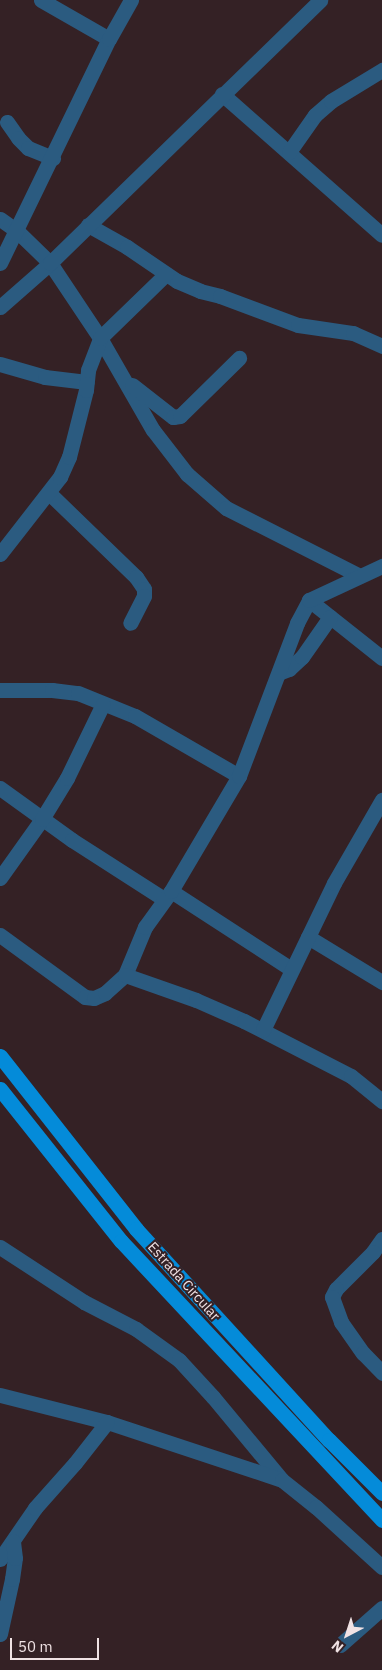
<!DOCTYPE html>
<html>
<head>
<meta charset="utf-8">
<style>
	body { margin:0 }
	#map { position:relative; width:382px; height:1670px; overflow:hidden; background:#342125; font-family:"IBM Plex Sans",sans-serif }
	div>[style] { position:absolute }
	.minor>* { height:15px; margin:-7.5px; padding:0 7.5px; transform-origin:7.5px; border-radius:7.5px; background:#2b5b80 }
	.major>* { height:15px; margin:-7.5px; padding:0 7.5px; transform-origin:7.5px; border-radius:7.5px; background:#048bd9 }
	span { translate:-50% -50%; white-space:nowrap; text-align:center; line-height:1.15; -webkit-text-stroke:4px #342125; paint-order:stroke }
	.street-label { font-size:14px; color:#f0e2e4 }
	.north { position:absolute; left:322px; top:1610px; width:50px; height:50px; -webkit-text-stroke:4px #342125; paint-order:stroke; rotate:220deg; font-size:14px; font-weight:700; line-height:20px; text-align:center; color:#f0e2e4 }
	.north::after { content:''; display:block; margin:auto; width:18px; height:22px; background:#f0e2e4; clip-path:polygon(50% 0,100% 100%,50% 72%,0 100%) }
	.scale { position:absolute; left:10px; top:1638px; width:89px; height:22px; box-sizing:border-box; border:2px solid #f0e2e4; border-top:0; padding-left:6px; font-size:15px; line-height:18px; white-space:nowrap; color:#f0e2e4; -webkit-text-stroke:4px #342125; paint-order:stroke }
</style>
</head>
<body>
<div id="map">
	<div class="minor">
		<div style="left:41px;top:0;width:78px;rotate:29.8deg"></div>
		<div style="left:222px;top:94px;width:213px;rotate:41.4deg"></div>
		<div style="left:7px;top:122px;width:19px;rotate:55deg"></div>
		<div style="left:18px;top:138px;width:14px;rotate:45deg"></div>
		<div style="left:28px;top:148px;width:27px;rotate:22deg"></div>
		<div style="left:289px;top:152px;width:45px;rotate:-54.9deg"></div>
		<div style="left:315px;top:115px;width:21px;rotate:-41deg"></div>
		<div style="left:331px;top:101px;width:60px;rotate:-31.3deg"></div>
		<div style="left:0;top:219px;width:21px;rotate:35deg"></div>
		<div style="left:17px;top:231px;width:46px;rotate:44.1deg"></div>
		<div style="left:50px;top:263px;width:90px;rotate:56.3deg"></div>
		<div style="left:100px;top:338px;width:106px;rotate:60.1deg"></div>
		<div style="left:153px;top:430px;width:56px;rotate:52.3deg"></div>
		<div style="left:187px;top:474px;width:52px;rotate:41.1deg"></div>
		<div style="left:226px;top:508px;width:150px;rotate:26.9deg"></div>
		<div style="left:88px;top:225px;width:45px;rotate:29.4deg"></div>
		<div style="left:127px;top:247px;width:60px;rotate:34.2deg"></div>
		<div style="left:177px;top:281px;width:25px;rotate:23deg"></div>
		<div style="left:200px;top:291px;width:21px;rotate:14deg"></div>
		<div style="left:220px;top:296px;width:83px;rotate:20.4deg"></div>
		<div style="left:298px;top:325px;width:56px;rotate:8.3deg"></div>
		<div style="left:353px;top:333px;width:32px;rotate:24deg"></div>
		<div style="left:0;top:263px;width:249px;rotate:-64.1deg"></div>
		<div style="left:109px;top:39px;width:45px;rotate:-60.6deg"></div>
		<div style="left:0;top:307px;width:67px;rotate:-41.3deg"></div>
		<div style="left:50px;top:263px;width:377px;rotate:-44.2deg"></div>
		<div style="left:0;top:364px;width:47px;rotate:16.1deg"></div>
		<div style="left:45px;top:377px;width:42px;rotate:6.8deg"></div>
		<div style="left:132px;top:385px;width:52px;rotate:38deg"></div>
		<div style="left:173px;top:417px;width:7px;rotate:-8deg"></div>
		<div style="left:180px;top:416px;width:83px;rotate:-44.5deg"></div>
		<div style="left:49px;top:493px;width:121px;rotate:44deg"></div>
		<div style="left:136px;top:577px;width:14px;rotate:56deg"></div>
		<div style="left:144px;top:589px;width:7px;rotate:90deg"></div>
		<div style="left:144px;top:596px;width:30px;rotate:117deg"></div>
		<div style="left:0;top:554px;width:98px;rotate:-52.1deg"></div>
		<div style="left:60px;top:477px;width:22px;rotate:-66deg"></div>
		<div style="left:69px;top:457px;width:69px;rotate:-75.8deg"></div>
		<div style="left:86px;top:390px;width:20px;rotate:-84deg"></div>
		<div style="left:88px;top:370px;width:34px;rotate:-69deg"></div>
		<div style="left:100px;top:338px;width:92px;rotate:-44.1deg"></div>
		<div style="left:309px;top:600px;width:93px;rotate:38.5deg"></div>
		<div style="left:281px;top:672px;width:9px;rotate:-21deg"></div>
		<div style="left:289px;top:669px;width:18px;rotate:-43deg"></div>
		<div style="left:302px;top:657px;width:49px;rotate:-55deg"></div>
		<div style="left:0;top:690px;width:52px"></div>
		<div style="left:52px;top:690px;width:26px;rotate:7deg"></div>
		<div style="left:78px;top:693px;width:61px;rotate:22deg"></div>
		<div style="left:135px;top:716px;width:120px;rotate:30deg"></div>
		<div style="left:0;top:788px;width:89px;rotate:35.8deg"></div>
		<div style="left:72px;top:840px;width:109px;rotate:32.7deg"></div>
		<div style="left:0;top:878px;width:72px;rotate:-54.6deg"></div>
		<div style="left:42px;top:819px;width:48px;rotate:-58.6deg"></div>
		<div style="left:67px;top:778px;width:82px;rotate:-64.1deg"></div>
		<div style="left:171px;top:891px;width:143px;rotate:33deg"></div>
		<div style="left:0;top:935px;width:105px;rotate:36.1deg"></div>
		<div style="left:85px;top:997px;width:9px;rotate:6deg"></div>
		<div style="left:94px;top:998px;width:12px;rotate:-24deg"></div>
		<div style="left:105px;top:993px;width:27px;rotate:-42deg"></div>
		<div style="left:125px;top:975px;width:52px;rotate:-67.4deg"></div>
		<div style="left:145px;top:927px;width:44px;rotate:-54.2deg"></div>
		<div style="left:171px;top:891px;width:134px;rotate:-59.4deg"></div>
		<div style="left:239px;top:776px;width:164px;rotate:-69.2deg"></div>
		<div style="left:297px;top:623px;width:26px;rotate:-62deg"></div>
		<div style="left:309px;top:600px;width:81px;rotate:-25deg"></div>
		<div style="left:308px;top:937px;width:87px;rotate:31.3deg"></div>
		<div style="left:125px;top:975px;width:75px;rotate:19.4deg"></div>
		<div style="left:196px;top:1000px;width:52px;rotate:23.6deg"></div>
		<div style="left:244px;top:1021px;width:120px;rotate:27.2deg"></div>
		<div style="left:351px;top:1076px;width:40px;rotate:39deg"></div>
		<div style="left:263px;top:1030px;width:163px;rotate:-64.2deg"></div>
		<div style="left:334px;top:883px;width:96px;rotate:-60deg"></div>
		<div style="left:382px;top:1239px;width:16px;rotate:125deg"></div>
		<div style="left:373px;top:1252px;width:52px;rotate:135deg"></div>
		<div style="left:336px;top:1289px;width:9px;rotate:117deg"></div>
		<div style="left:332px;top:1297px;width:27px;rotate:70deg"></div>
		<div style="left:341px;top:1322px;width:38px;rotate:55deg"></div>
		<div style="left:363px;top:1353px;width:28px;rotate:46deg"></div>
		<div style="left:0;top:1247px;width:100px;rotate:33.2deg"></div>
		<div style="left:84px;top:1302px;width:59px;rotate:27.4deg"></div>
		<div style="left:136px;top:1329px;width:53px;rotate:35.8deg"></div>
		<div style="left:179px;top:1360px;width:50px;rotate:47.4deg"></div>
		<div style="left:213px;top:1397px;width:107px;rotate:50.3deg"></div>
		<div style="left:0;top:1395px;width:110px;rotate:14.2deg"></div>
		<div style="left:107px;top:1422px;width:184px;rotate:18.3deg"></div>
		<div style="left:282px;top:1480px;width:43px;rotate:38.5deg"></div>
		<div style="left:316px;top:1507px;width:89px;rotate:42.3deg"></div>
		<div style="left:0;top:1559px;width:62px;rotate:-55.5deg"></div>
		<div style="left:35px;top:1508px;width:60px;rotate:-48.4deg"></div>
		<div style="left:75px;top:1463px;width:52px;rotate:-52deg"></div>
		<div style="left:0;top:1634px;width:56px;rotate:-77.7deg"></div>
		<div style="left:12px;top:1579px;width:21px;rotate:-82deg"></div>
		<div style="left:15px;top:1558px;width:17px;rotate:-97deg"></div>
		<div style="left:340px;top:1645px;width:56px;rotate:-41.4deg"></div>
	</div>
	<div class="major">
		<div style="left:0;top:1056px;width:220px;rotate:51.8deg"></div>
		<div style="left:136px;top:1229px;width:286px;rotate:47.6deg"></div>
		<div style="left:329px;top:1440px;width:75px;rotate:45deg"></div>
		<div style="left:0;top:1089px;width:194px;rotate:51.5deg"></div>
		<div style="left:121px;top:1241px;width:382px;rotate:46.9deg"></div>
	</div>
	<div class="street-label">
		<span style="left:184px;top:1281px;rotate:48deg">Estrada Circular</span>
	</div>
	<div class="north">N</div>
	<div class="scale">50 m</div>
</div>
</body>
</html>
